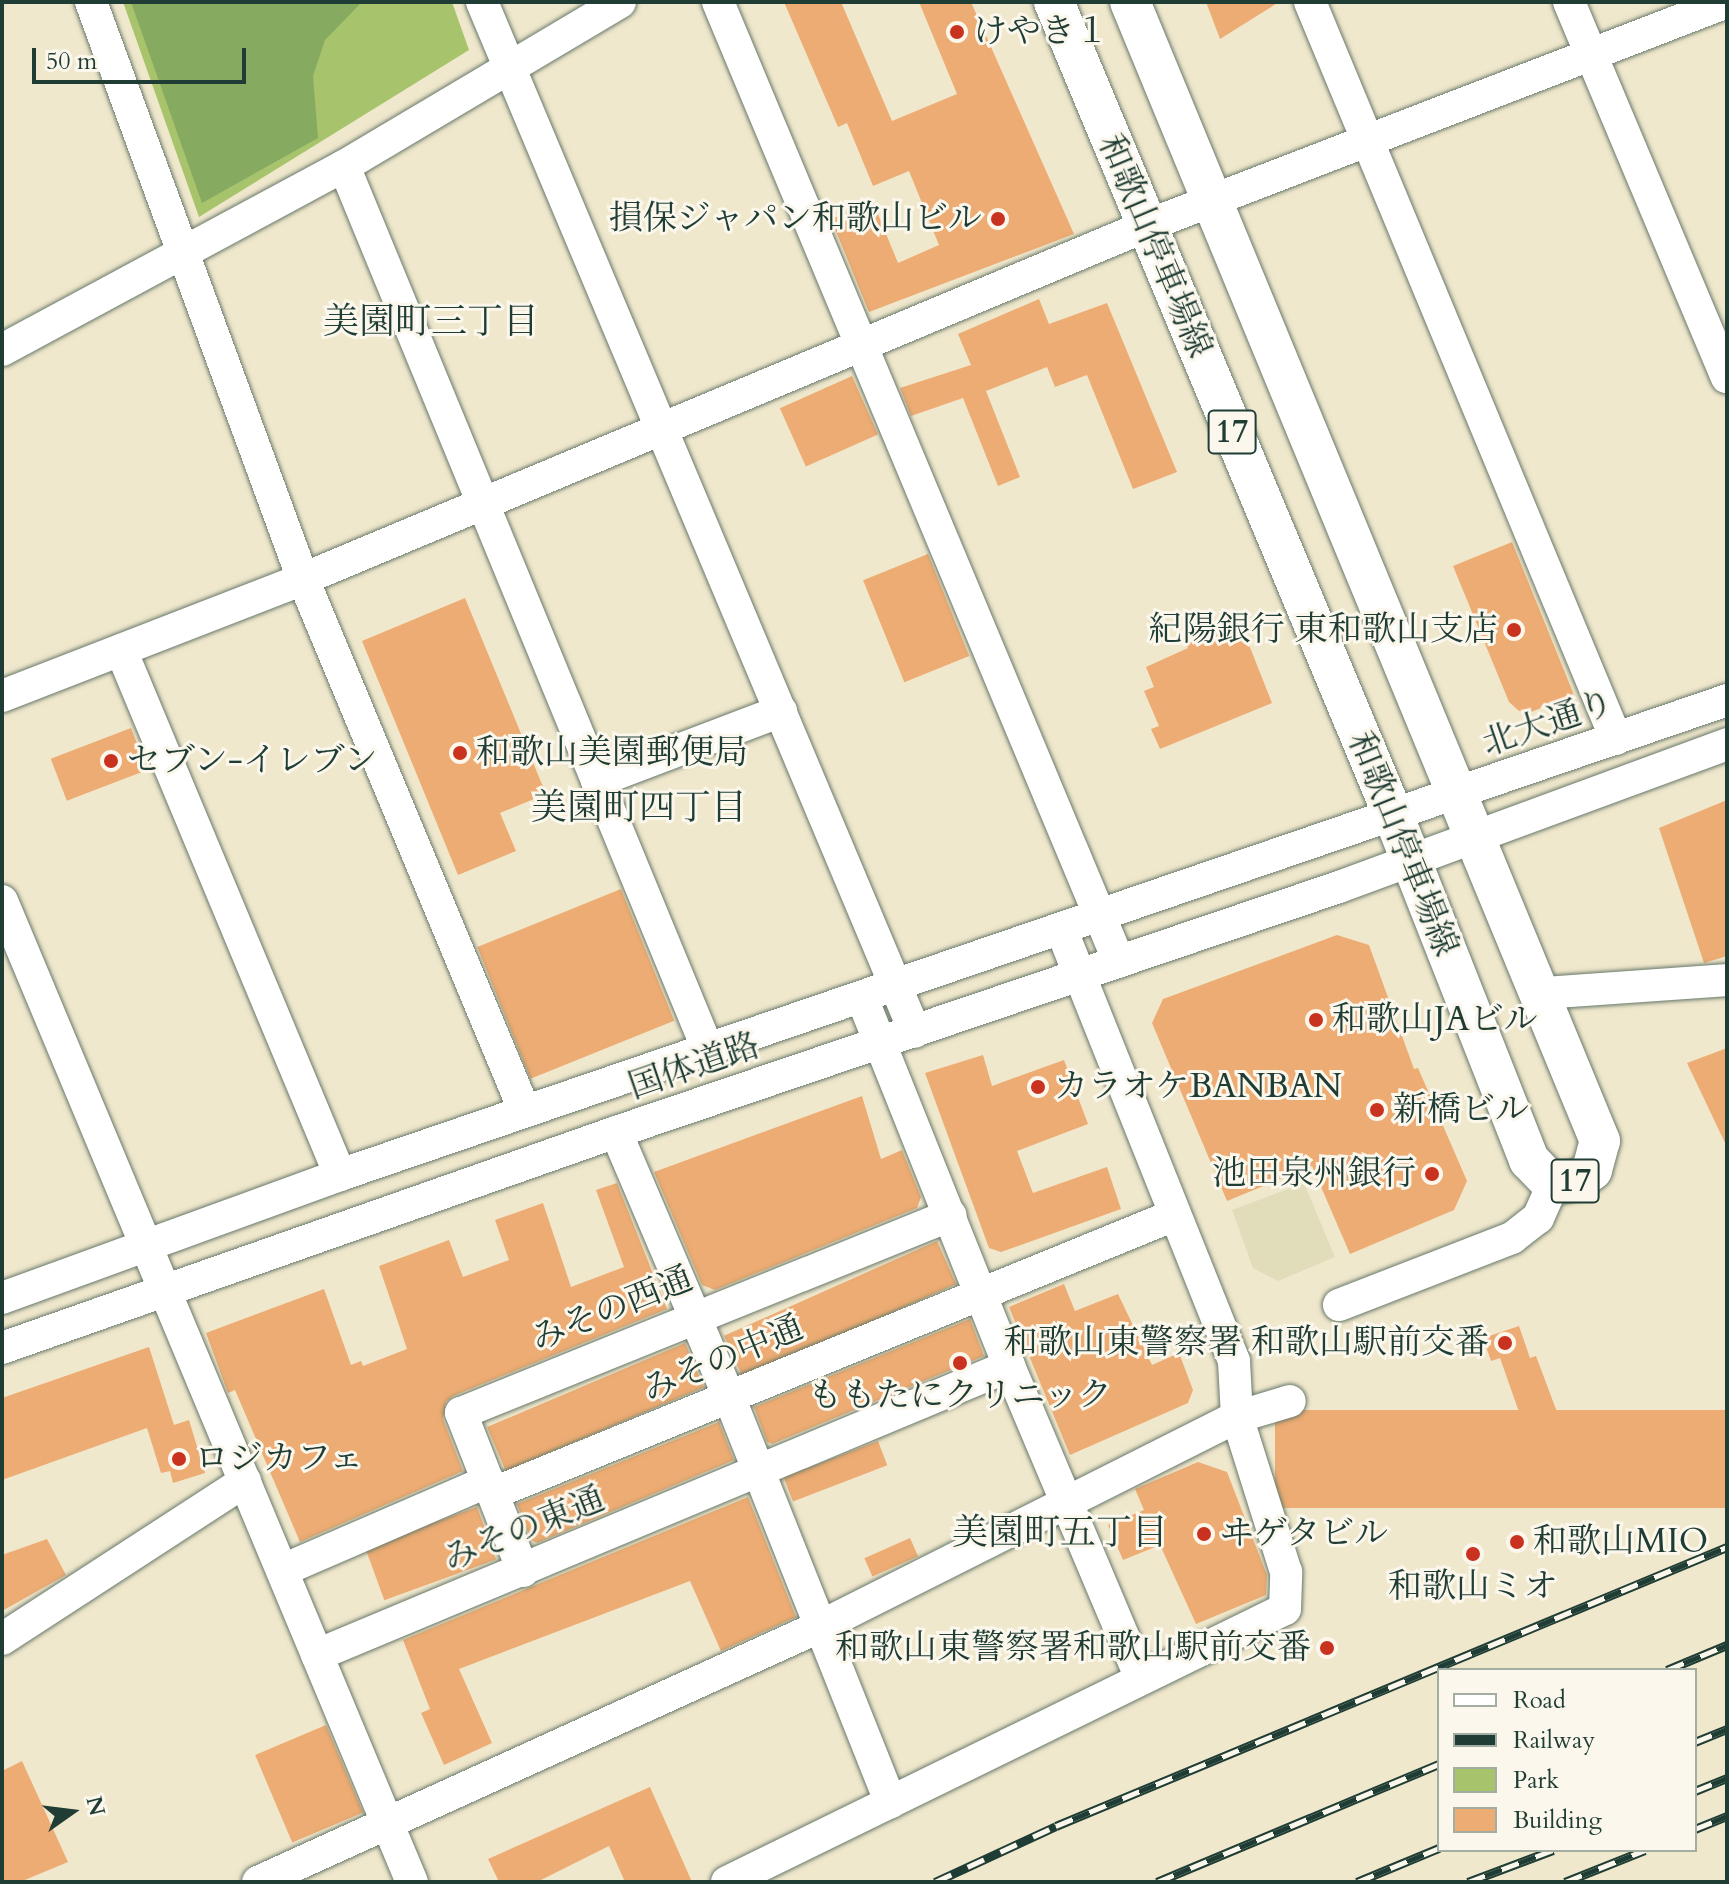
<!DOCTYPE html>
<html>
<head>
<meta charset="utf-8">
<style>
	body { margin:0 }
	#map { position:relative; width:1729px; height:1884px; overflow:hidden; background:#f0e8cd; font-family:Cardo,"Noto Serif JP",serif }
	div>[style] { position:absolute }
	.built>* { inset:0; background:#e1dcba }
	.green>* { inset:0; background:#a7c46c }
	.forest>* { inset:0; background:#85aa60 }
	.building>* { inset:0; background:#edac73; transform-origin:0 0 }
	.roads { filter:drop-shadow(0 0 2px #68796a) drop-shadow(0 0 2px #68796a) }
	.minor>* { height:32px; margin:-16px; padding:0 16px; transform-origin:16px; border-radius:16px; background:#fff }
	.major>* { height:40px; margin:-20px; padding:0 20px; transform-origin:20px; border-radius:20px; background:#fff }
	.rail>* { height:9px; margin-top:-4.5px; transform-origin:0; background:repeating-linear-gradient(90deg,#fbf7ec 0 18px,#1f3d34 0 36px); box-sizing:border-box; border-block:2px solid #1f3d34 }
	.dots>* { width:22px; height:22px; translate:-50% -50%; box-sizing:border-box; border:4px solid #fbf7ec; border-radius:50% }
	span { translate:-50% -50%; white-space:nowrap; text-align:center; line-height:1.15; -webkit-text-stroke:6px #fbf7ec; paint-order:stroke }
	.shield-label span { padding:2px 6px; background:#fbf7ec; border:2px solid; border-radius:6px; -webkit-text-stroke-width:0 }
	.shield-label { font-size:32px; color:#1f3d34; font-weight:700 }
	.poi-label { font-size:34px; color:#1f3d34 }
	.left { translate:0 -50%; text-align:left }
	.right { translate:-100% -50%; text-align:right }
	.street-label { font-size:34px; color:#1f3d34 }
	.neighbourhood-label { font-size:36px; color:#1f3d34 }
	.frame { position:absolute; inset:0; border:4px solid #1f3d34; pointer-events:none }
	.legend { position:absolute; left:1437px; top:1668px; width:260px; height:184px; box-sizing:border-box; background:#fbf7ec; border:2px solid #a3ada2; margin:0; padding:10px 14px; list-style:none; font-size:24px; color:#1f3d34 }
	.legend li { display:flex; align-items:center; gap:16px; height:40px }
	.legend b { width:40px; border:2px solid #a3ada2 }
	.north { position:absolute; left:32px; top:1772px; width:80px; height:80px; -webkit-text-stroke:6px #fbf7ec; paint-order:stroke; rotate:76deg; font-size:22px; font-weight:700; line-height:32px; text-align:center; color:#1f3d34 }
	.north::after { content:''; display:block; margin:auto; width:28px; height:36px; background:#1f3d34; clip-path:polygon(50% 0,100% 100%,50% 72%,0 100%) }
	.scale { position:absolute; left:32px; top:48px; width:214px; height:36px; box-sizing:border-box; border:4px solid #1f3d34; border-top:0; padding-left:10px; font-size:24px; line-height:28px; white-space:nowrap; color:#1f3d34; -webkit-text-stroke:6px #fbf7ec; paint-order:stroke }
</style>
</head>
<body>
<div id="map">
	<div class="built">
		<div style="clip-path:polygon(1304px 1183px,1335px 1257px,1278px 1281px,1253px 1268px,1232px 1210px)"></div>
	</div>
	<div class="green">
		<div style="clip-path:polygon(123px 2px,452px 2px,469px 50px,199px 217px)"></div>
	</div>
	<div class="forest">
		<div style="clip-path:polygon(131px 2px,362px 2px,325px 40px,313px 76px,318px 138px,202px 203px)"></div>
	</div>
	<div class="building">
		<div style="clip-path:polygon(784px 2px,841px 2px,892px 121px,957px 94px,919px 2px,971px 2px,1074px 234px,869px 312px,831px 219px,873px 202px,898px 263px,939px 245px,909px 171px,873px 186px,847px 123px,838px 127px)"></div>
		<div style="clip-path:polygon(1206px 2px,1279px 2px,1220px 39px)"></div>
		<div style="clip-path:polygon(1039px 299px,1049px 324px,1107px 303px,1177px 472px,1133px 489px,1087px 375px,1055px 387px,1047px 367px,986px 391px,1020px 477px,998px 486px,963px 398px,911px 416px,900px 388px,971px 365px,958px 334px)"></div>
		<div style="left:852px;top:376px;width:64px;height:79px;rotate:66deg"></div>
		<div style="clip-path:polygon(1512px 542px,1574px 695px,1531px 712px,1519px 711px,1509px 702px,1453px 566px)"></div>
		<div style="left:928px;top:554px;width:110px;height:70px;rotate:68deg"></div>
		<div style="clip-path:polygon(465px 598px,546px 794px,500px 813px,516px 851px,458px 875px,362px 641px)"></div>
		<div style="clip-path:polygon(1238px 617px,1272px 703px,1160px 749px,1151px 729px,1159px 726px,1144px 691px,1154px 687px,1146px 667px,1188px 648px,1184px 638px)"></div>
		<div style="left:131px;top:728px;width:45px;height:86px;rotate:69deg"></div>
		<div style="clip-path:polygon(1727px 800px,1727px 956px,1704px 963px,1659px 828px)"></div>
		<div style="left:621px;top:889px;width:142px;height:155px;rotate:68deg"></div>
		<div style="clip-path:polygon(1337px 935px,1369px 945px,1414px 1069px,1418px 1068px,1467px 1181px,1454px 1210px,1350px 1254px,1312px 1166px,1227px 1201px,1152px 1023px,1163px 999px)"></div>
		<div style="clip-path:polygon(1727px 1048px,1727px 1147px,1687px 1063px)"></div>
		<div style="clip-path:polygon(983px 1055px,992px 1086px,1064px 1060px,1088px 1124px,1017px 1151px,1033px 1193px,1107px 1167px,1121px 1209px,1001px 1252px,989px 1248px,925px 1073px)"></div>
		<div style="clip-path:polygon(862px 1096px,881px 1159px,902px 1150px,921px 1197px,917px 1208px,715px 1290px,702px 1285px,654px 1172px)"></div>
		<div style="clip-path:polygon(617px 1183px,667px 1309px,453px 1396px,446px 1402px,443px 1419px,463px 1471px,300px 1542px,235px 1390px,228px 1393px,206px 1333px,324px 1289px,351px 1365px,361px 1361px,363px 1366px,407px 1349px,379px 1266px,449px 1240px,463px 1277px,509px 1260px,495px 1220px,543px 1203px,571px 1287px,624px 1267px,596px 1190px)"></div>
		<div style="left:937px;top:1241px;width:47px;height:233px;rotate:66deg"></div>
		<div style="clip-path:polygon(1064px 1284px,1075px 1311px,1118px 1294px,1152px 1365px,1179px 1353px,1193px 1390px,1188px 1403px,1070px 1455px,1009px 1307px)"></div>
		<div style="clip-path:polygon(970px 1319px,984px 1356px,772px 1444px,767px 1442px,754px 1407px)"></div>
		<div style="clip-path:polygon(1519px 1326px,1530px 1358px,1536px 1356px,1560px 1420px,1526px 1432px,1500px 1358px,1491px 1361px,1483px 1338px)"></div>
		<div style="left:685px;top:1343px;width:48px;height:215px;rotate:67deg"></div>
		<div style="clip-path:polygon(149px 1347px,174px 1425px,189px 1420px,205px 1473px,173px 1483px,170px 1471px,161px 1473px,147px 1428px,2px 1480px,2px 1398px)"></div>
		<div style="left:1727px;top:1410px;width:98px;height:452px;rotate:90deg"></div>
		<div style="clip-path:polygon(719px 1422px,734px 1460px,537px 1543px,531px 1540px,517px 1504px)"></div>
		<div style="left:878px;top:1441px;width:26px;height:101px;rotate:69deg"></div>
		<div style="clip-path:polygon(1198px 1462px,1227px 1472px,1267px 1575px,1266px 1595px,1196px 1624px,1160px 1545px,1123px 1560px,1108px 1525px,1144px 1510px,1135px 1489px)"></div>
		<div style="clip-path:polygon(748px 1497px,796px 1617px,721px 1651px,690px 1581px,459px 1669px,492px 1743px,444px 1765px,421px 1713px,430px 1709px,403px 1640px)"></div>
		<div style="left:477px;top:1507px;width:56px;height:119px;rotate:70deg"></div>
		<div style="left:910px;top:1538px;width:20px;height:50px;rotate:66deg"></div>
		<div style="clip-path:polygon(47px 1539px,66px 1575px,2px 1611px,2px 1555px)"></div>
		<div style="left:326px;top:1725px;width:95px;height:77px;rotate:67deg"></div>
		<div style="clip-path:polygon(22px 1761px,68px 1862px,20px 1882px,2px 1882px,2px 1771px)"></div>
		<div style="clip-path:polygon(650px 1787px,692px 1882px,625px 1882px,609px 1846px,537px 1882px,499px 1882px,488px 1859px)"></div>
	</div>
	<div class="roads">
		<div class="minor">
			<div style="left:91px;top:2px;width:615px;rotate:69.83deg"></div>
			<div style="left:303px;top:579px;width:577px;rotate:67.39deg"></div>
			<div style="left:482px;top:2px;width:1117px;rotate:67.2deg"></div>
			<div style="left:718px;top:2px;width:1040px;rotate:67.33deg"></div>
			<div style="left:1310px;top:2px;width:798px;rotate:67.45deg"></div>
			<div style="left:1569px;top:2px;width:407px;rotate:67.2deg"></div>
			<div style="left:344px;top:166px;width:956px;rotate:67.62deg"></div>
			<div style="left:2px;top:350px;width:388px;rotate:-28.3deg"></div>
			<div style="left:344px;top:166px;width:321px;rotate:-30.7deg"></div>
			<div style="left:121px;top:650px;width:569px;rotate:67.36deg"></div>
			<div style="left:2px;top:696px;width:323px;rotate:-21.2deg"></div>
			<div style="left:303px;top:579px;width:914px;rotate:-22.72deg"></div>
			<div style="left:1146px;top:226px;width:623px;rotate:-21.08deg"></div>
			<div style="left:597px;top:781px;width:197px;rotate:-20.8deg"></div>
			<div style="left:2px;top:901px;width:1063px;rotate:67.32deg"></div>
			<div style="left:1543px;top:993px;width:184px;rotate:-4deg"></div>
			<div style="left:862px;top:998px;width:396px;rotate:68.2deg"></div>
			<div style="left:1009px;top:1366px;width:337px;rotate:67.1deg"></div>
			<div style="left:616px;top:1132px;width:290px;rotate:66.9deg"></div>
			<div style="left:730px;top:1399px;width:434px;rotate:68.3deg"></div>
			<div style="left:2px;top:1298px;width:360px;rotate:-20deg"></div>
			<div style="left:340px;top:1175px;width:1466px;rotate:-18.9deg"></div>
			<div style="left:1339px;top:1305px;width:186px;rotate:-21.2deg"></div>
			<div style="left:1512px;top:1238px;width:33px;rotate:-38deg"></div>
			<div style="left:1538px;top:1218px;width:36px;rotate:-66deg"></div>
			<div style="left:2px;top:1348px;width:651px;rotate:-19.38deg"></div>
			<div style="left:616px;top:1132px;width:763px;rotate:-18.72deg"></div>
			<div style="left:1339px;top:887px;width:414px;rotate:-20.2deg"></div>
			<div style="left:494px;top:1493px;width:732px;rotate:-22.22deg"></div>
			<div style="left:283px;top:1570px;width:224px;rotate:-23.4deg"></div>
			<div style="left:523px;top:1571px;width:170px;rotate:-111.4deg"></div>
			<div style="left:461px;top:1413px;width:528px;rotate:-22deg"></div>
			<div style="left:2px;top:1639px;width:290px;rotate:-33deg"></div>
			<div style="left:317px;top:1655px;width:750px;rotate:-22.67deg"></div>
			<div style="left:258px;top:1882px;width:618px;rotate:-24.45deg"></div>
			<div style="left:821px;top:1626px;width:466px;rotate:-26.7deg"></div>
			<div style="left:1237px;top:1417px;width:55px;rotate:-16.8deg"></div>
			<div style="left:727px;top:1882px;width:621px;rotate:-26.07deg"></div>
			<div style="left:1285px;top:1609px;width:37px;rotate:-88deg"></div>
			<div style="left:1286px;top:1572px;width:163px;rotate:-107.5deg"></div>
			<div style="left:1237px;top:1417px;width:56px;rotate:-93.1deg"></div>
			<div style="left:1234px;top:1361px;width:464px;rotate:-111.8deg"></div>
		</div>
		<div class="major">
			<div style="left:1054px;top:2px;width:883px;rotate:67.36deg"></div>
			<div style="left:1394px;top:817px;width:369px;rotate:68.5deg"></div>
			<div style="left:1529px;top:1160px;width:35px;rotate:46deg"></div>
			<div style="left:1553px;top:1185px;width:28px;rotate:-13deg"></div>
			<div style="left:1580px;top:1179px;width:15px;rotate:-37deg"></div>
			<div style="left:1592px;top:1170px;width:30px;rotate:-75deg"></div>
			<div style="left:1600px;top:1141px;width:1232px;rotate:-112.42deg"></div>
		</div>
	</div>
	<div class="rail">
		<div style="left:1667px;top:1670px;width:65px;rotate:-22.6deg"></div>
		<div style="left:1695px;top:1742px;width:35px;rotate:-22deg"></div>
		<div style="left:1695px;top:1791px;width:35px;rotate:-22deg"></div>
		<div style="left:1695px;top:1829px;width:35px;rotate:-22deg"></div>
		<div style="left:935px;top:1882px;width:133px;rotate:-24.8deg"></div>
		<div style="left:1056px;top:1826px;width:727px;rotate:-22.58deg"></div>
		<div style="left:1157px;top:1882px;width:306px;rotate:-22.7deg"></div>
		<div style="left:1357px;top:1882px;width:89px;rotate:-22.5deg"></div>
		<div style="left:1468px;top:1882px;width:91px;rotate:-20.6deg"></div>
		<div style="left:1565px;top:1882px;width:86px;rotate:-21.8deg"></div>
	</div>
	<div class="dots">
		<div style="left:957px;top:32px;background:#c8321e"></div>
		<div style="left:998px;top:219px;background:#c8321e"></div>
		<div style="left:1514px;top:630px;background:#c8321e"></div>
		<div style="left:460px;top:753px;background:#c8321e"></div>
		<div style="left:111px;top:761px;background:#c8321e"></div>
		<div style="left:1316px;top:1020px;background:#c8321e"></div>
		<div style="left:1038px;top:1087px;background:#c8321e"></div>
		<div style="left:1377px;top:1110px;background:#c8321e"></div>
		<div style="left:1432px;top:1174px;background:#c8321e"></div>
		<div style="left:1505px;top:1343px;background:#c8321e"></div>
		<div style="left:960px;top:1363px;background:#c8321e"></div>
		<div style="left:179px;top:1459px;background:#c8321e"></div>
		<div style="left:1204px;top:1534px;background:#c8321e"></div>
		<div style="left:1517px;top:1542px;background:#c8321e"></div>
		<div style="left:1473px;top:1554px;background:#c8321e"></div>
		<div style="left:1327px;top:1648px;background:#c8321e"></div>
	</div>
	<div class="shield-label">
		<span style="left:1232px;top:432px">17</span>
		<span style="left:1575px;top:1181px">17</span>
	</div>
	<div class="poi-label">
		<span class="left" style="left:973px;top:32px">けやき１</span>
		<span class="right" style="left:982px;top:219px">損保ジャパン和歌山ビル</span>
		<span class="right" style="left:1498px;top:630px">紀陽銀行 東和歌山支店</span>
		<span class="left" style="left:476px;top:753px">和歌山美園郵便局</span>
		<span class="left" style="left:127px;top:761px">セブン-イレブン</span>
		<span class="left" style="left:1332px;top:1020px">和歌山JAビル</span>
		<span class="left" style="left:1054px;top:1087px">カラオケBANBAN</span>
		<span class="left" style="left:1393px;top:1110px">新橋ビル</span>
		<span class="right" style="left:1416px;top:1174px">池田泉州銀行</span>
		<span class="right" style="left:1489px;top:1343px">和歌山東警察署 和歌山駅前交番</span>
		<span style="left:960px;top:1396px">ももたにクリニック</span>
		<span class="left" style="left:195px;top:1459px">ロジカフェ</span>
		<span class="left" style="left:1220px;top:1534px">ヰゲタビル</span>
		<span class="left" style="left:1533px;top:1542px">和歌山MIO</span>
		<span style="left:1473px;top:1587px">和歌山ミオ</span>
		<span class="right" style="left:1311px;top:1648px">和歌山東警察署和歌山駅前交番</span>
	</div>
	<div class="street-label">
		<span style="left:1155px;top:246px;rotate:67deg">和歌山停車場線</span>
		<span style="left:1548px;top:723px;rotate:-19deg">北大通り</span>
		<span style="left:1403px;top:844px;rotate:68deg">和歌山停車場線</span>
		<span style="left:694px;top:1066px;rotate:-19deg">国体道路</span>
		<span style="left:612px;top:1309px;rotate:-22deg">みその西通</span>
		<span style="left:723px;top:1359px;rotate:-23deg">みその中通</span>
		<span style="left:524px;top:1529px;rotate:-22deg">みその東通</span>
	</div>
	<div class="neighbourhood-label">
		<span style="left:431px;top:322px">美園町三丁目</span>
		<span style="left:639px;top:808px">美園町四丁目</span>
		<span style="left:1060px;top:1533px">美園町五丁目</span>
	</div>
	<div class="frame"></div>
	<ul class="legend">
	<li><b style="height:10px;background:#fff"></b>Road</li>
	<li><b style="height:10px;background:#1f3d34"></b>Railway</li>
	<li><b style="height:22px;background:#a7c46c"></b>Park</li>
	<li><b style="height:22px;background:#edac73"></b>Building</li>
	</ul>
	<div class="north">N</div>
	<div class="scale">50 m</div>
</div>
</body>
</html>
